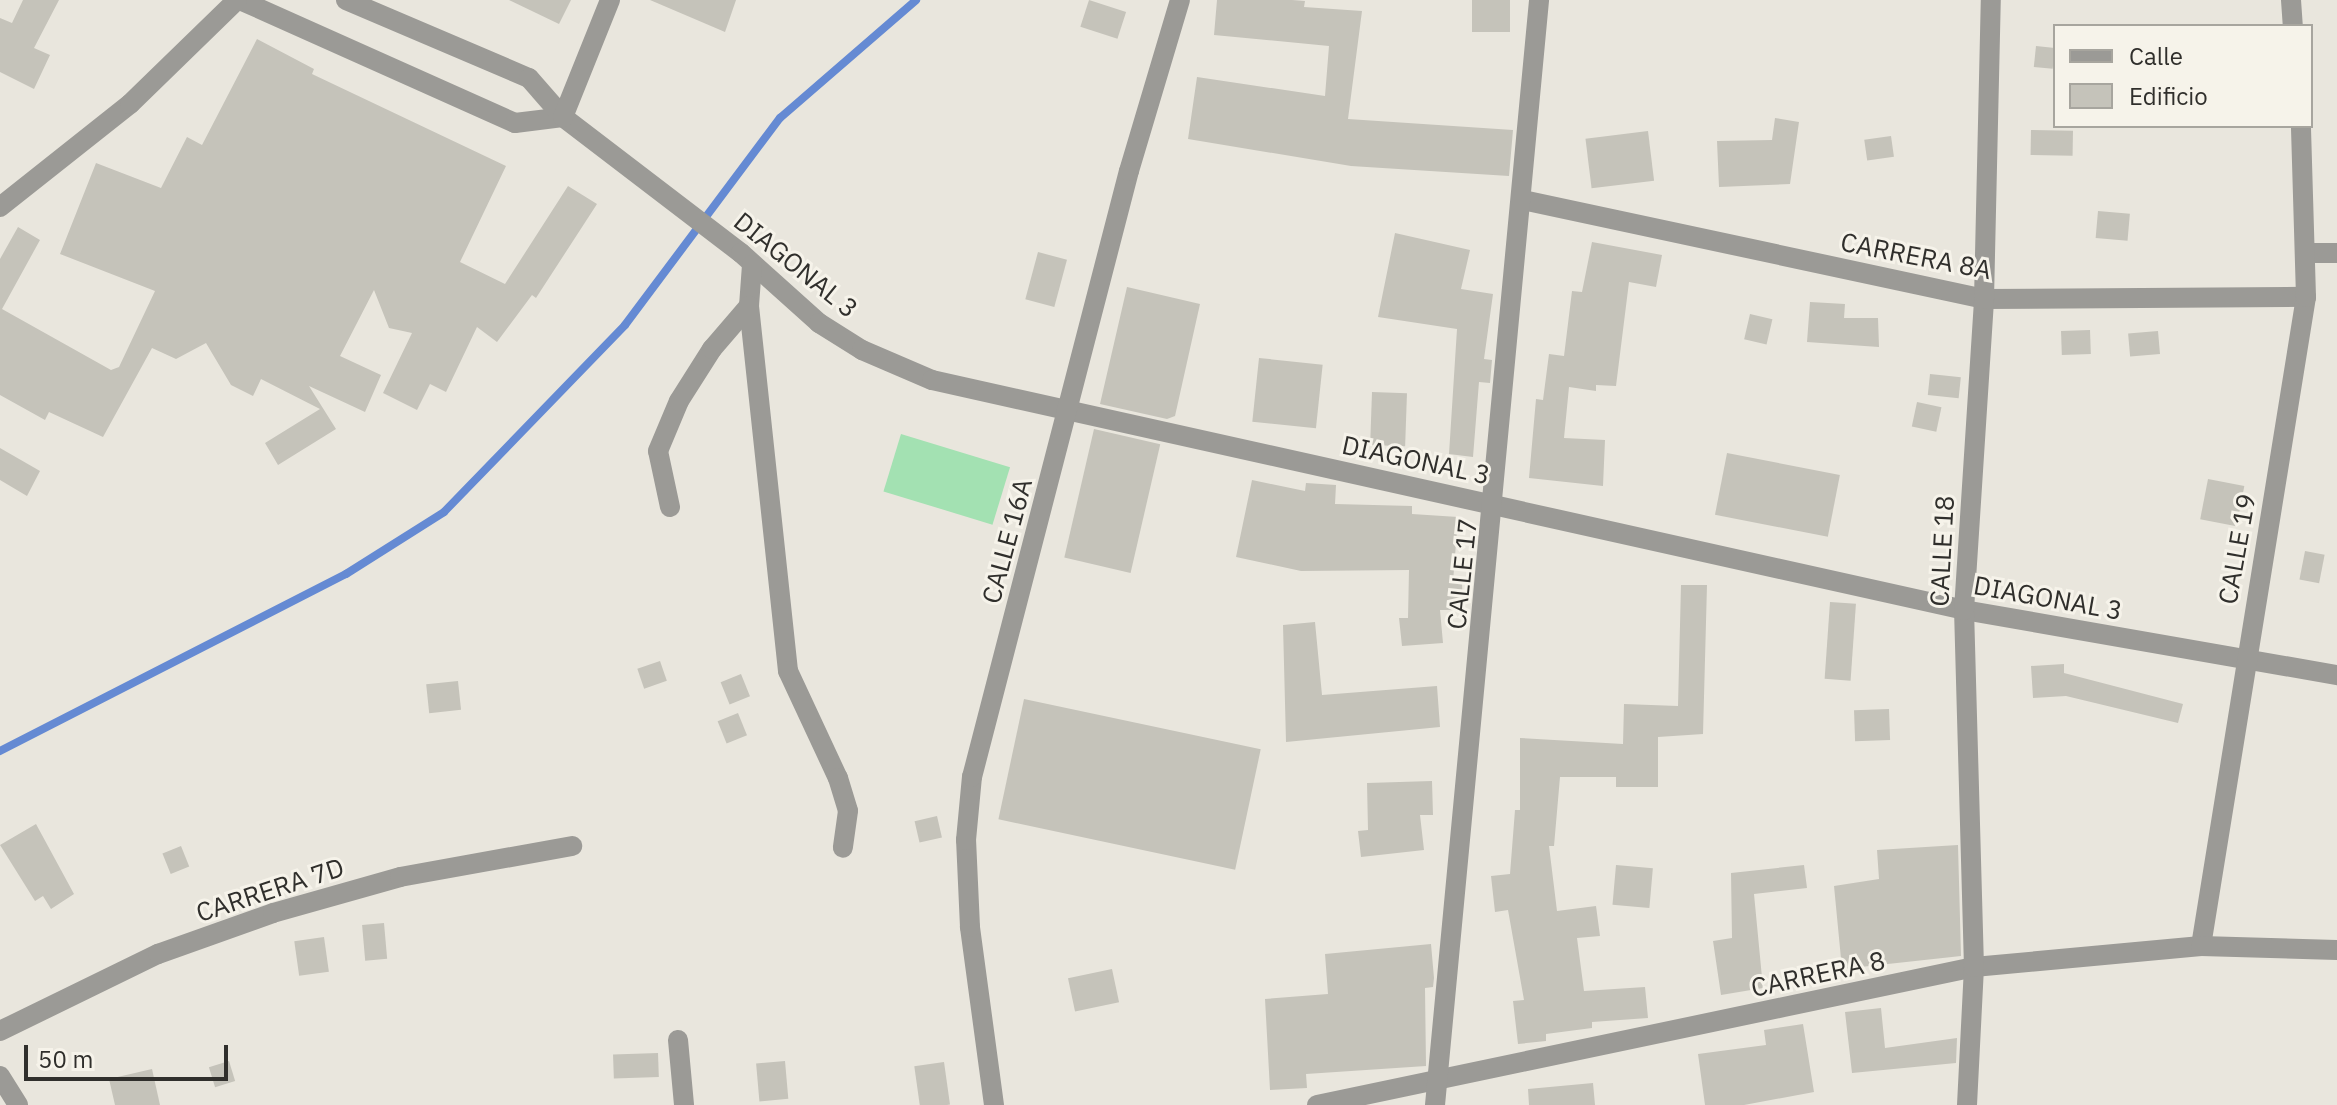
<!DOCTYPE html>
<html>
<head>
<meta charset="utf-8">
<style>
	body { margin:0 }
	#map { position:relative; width:2337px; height:1105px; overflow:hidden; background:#e9e6dd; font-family:"IBM Plex Sans",sans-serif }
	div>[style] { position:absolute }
	.green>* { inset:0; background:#a3e1b2; transform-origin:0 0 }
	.stream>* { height:8px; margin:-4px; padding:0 4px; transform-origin:4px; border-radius:4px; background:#658ad3 }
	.building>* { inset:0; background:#c5c3ba; transform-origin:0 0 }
	.minor>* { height:20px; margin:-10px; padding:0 10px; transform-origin:10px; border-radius:10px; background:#9b9a96 }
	span { translate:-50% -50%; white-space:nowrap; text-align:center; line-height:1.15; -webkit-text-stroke:6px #f6f3ea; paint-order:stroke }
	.street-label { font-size:26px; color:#302f2c }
	.legend { position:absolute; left:2053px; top:24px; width:260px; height:104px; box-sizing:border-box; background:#f6f3ea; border:2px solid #a7a59e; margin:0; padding:10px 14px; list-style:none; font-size:24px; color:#302f2c }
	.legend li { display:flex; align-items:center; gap:16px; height:40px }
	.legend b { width:40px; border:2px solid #a7a59e }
	.scale { position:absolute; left:24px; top:1045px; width:204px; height:36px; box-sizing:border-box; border:4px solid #302f2c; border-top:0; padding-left:10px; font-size:24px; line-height:28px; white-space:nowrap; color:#302f2c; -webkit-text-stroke:6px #f6f3ea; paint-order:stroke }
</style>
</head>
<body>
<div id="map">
	<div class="green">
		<div style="left:901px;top:434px;width:114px;height:60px;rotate:17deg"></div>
	</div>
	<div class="stream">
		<div style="left:0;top:751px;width:389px;rotate:-27.1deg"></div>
		<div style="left:346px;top:574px;width:116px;rotate:-32.3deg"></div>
		<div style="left:444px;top:512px;width:260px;rotate:-45.9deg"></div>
		<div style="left:625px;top:325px;width:259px;rotate:-53.2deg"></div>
		<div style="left:780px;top:118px;width:180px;rotate:-40.9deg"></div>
	</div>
	<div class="building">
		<div style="clip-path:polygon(23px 0,59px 0,34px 48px,50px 55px,34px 89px,0 72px,0 18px,12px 23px)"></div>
		<div style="clip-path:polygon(509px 0,571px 0,559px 24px)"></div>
		<div style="clip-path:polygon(650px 0,736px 0,725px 32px)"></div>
		<div style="left:1089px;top:0;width:39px;height:28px;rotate:18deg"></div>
		<div style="clip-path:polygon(1217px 0,1292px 0,1305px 1px,1304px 7px,1362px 11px,1348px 119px,1513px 130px,1509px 176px,1351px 166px,1188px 139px,1197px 77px,1325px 96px,1329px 46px,1214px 35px)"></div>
		<div style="left:1472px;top:0;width:38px;height:32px"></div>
		<div style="clip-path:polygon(257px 39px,314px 69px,312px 74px,506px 166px,460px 262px,505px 284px,568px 186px,597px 204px,536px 298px,532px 295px,497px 342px,477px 327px,446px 392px,430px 384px,417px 410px,383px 393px,412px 333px,389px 328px,374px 290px,340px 356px,381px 375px,365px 412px,309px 386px,336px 429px,278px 465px,265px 443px,320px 409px,261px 379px,253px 396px,231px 385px,206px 343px,176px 359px,152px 348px,103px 437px,49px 412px,45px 420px,0 395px,0 259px,18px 227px,40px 240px,2px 309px,111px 370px,119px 367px,155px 291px,60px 254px,96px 163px,161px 188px,187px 137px,202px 145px)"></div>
		<div style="left:2036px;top:46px;width:19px;height:21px;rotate:6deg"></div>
		<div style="clip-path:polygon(1775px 118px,1799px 122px,1790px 184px,1719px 187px,1717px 141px,1772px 140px)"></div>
		<div style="left:2031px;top:130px;width:42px;height:25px;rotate:1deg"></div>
		<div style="left:1648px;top:131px;width:50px;height:63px;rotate:83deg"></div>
		<div style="left:1891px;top:136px;width:21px;height:27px;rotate:82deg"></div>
		<div style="left:2098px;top:211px;width:32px;height:27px;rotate:5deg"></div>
		<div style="clip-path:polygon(1395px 233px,1470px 250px,1461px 289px,1493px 294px,1484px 359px,1492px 360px,1490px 383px,1479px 382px,1473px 457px,1449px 454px,1457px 329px,1378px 317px)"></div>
		<div style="clip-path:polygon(1592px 242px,1662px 255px,1656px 287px,1629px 282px,1616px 386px,1596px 385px,1596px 391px,1569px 387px,1564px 438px,1605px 440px,1603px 486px,1529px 478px,1536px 399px,1543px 400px,1549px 354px,1564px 356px,1572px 291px,1582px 292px)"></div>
		<div style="left:1038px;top:252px;width:30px;height:49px;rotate:15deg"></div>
		<div style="clip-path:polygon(1127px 287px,1200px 304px,1175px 416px,1167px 419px,1100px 404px)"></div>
		<div style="clip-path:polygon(1810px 302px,1845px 304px,1844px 318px,1878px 318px,1879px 347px,1807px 342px)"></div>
		<div style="left:1750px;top:314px;width:23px;height:26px;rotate:13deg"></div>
		<div style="left:2090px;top:330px;width:24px;height:29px;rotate:88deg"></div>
		<div style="left:2158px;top:331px;width:23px;height:30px;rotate:85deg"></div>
		<div style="left:1259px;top:358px;width:64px;height:64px;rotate:6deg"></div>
		<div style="left:1930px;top:374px;width:31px;height:21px;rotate:6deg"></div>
		<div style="left:1372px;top:392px;width:35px;height:53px;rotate:2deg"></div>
		<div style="left:1917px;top:402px;width:25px;height:25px;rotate:12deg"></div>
		<div style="left:1094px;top:429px;width:68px;height:132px;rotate:13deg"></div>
		<div style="clip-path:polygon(0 448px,40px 471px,27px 496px,0 480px)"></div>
		<div style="left:1727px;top:453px;width:115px;height:63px;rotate:11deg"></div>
		<div style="left:2208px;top:479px;width:37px;height:41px;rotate:11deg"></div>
		<div style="clip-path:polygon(1252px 480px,1305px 491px,1306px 483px,1336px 485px,1335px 504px,1412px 506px,1412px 514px,1458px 517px,1453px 582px,1462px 582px,1463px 610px,1440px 610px,1443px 643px,1402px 646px,1399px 618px,1408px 618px,1409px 570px,1301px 571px,1236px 557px)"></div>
		<div style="left:2305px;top:551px;width:20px;height:29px;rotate:11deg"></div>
		<div style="clip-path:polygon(1681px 585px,1707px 585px,1703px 734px,1658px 737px,1658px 787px,1616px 787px,1616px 777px,1560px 777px,1554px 846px,1549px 846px,1557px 911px,1596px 906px,1600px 936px,1577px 938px,1584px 991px,1645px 987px,1648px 1018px,1592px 1022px,1592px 1028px,1546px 1034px,1546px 1041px,1518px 1044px,1513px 1001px,1524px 1000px,1508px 910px,1495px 912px,1491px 876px,1510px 874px,1515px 810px,1520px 810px,1520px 738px,1623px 744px,1624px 704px,1678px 706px)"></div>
		<div style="left:1830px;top:602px;width:26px;height:77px;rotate:4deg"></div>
		<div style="clip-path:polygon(1315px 622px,1322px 695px,1437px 686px,1440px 727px,1286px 742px,1283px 625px)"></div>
		<div style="left:660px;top:661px;width:21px;height:24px;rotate:71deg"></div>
		<div style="clip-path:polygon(2064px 664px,2064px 673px,2183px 704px,2178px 723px,2066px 696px,2033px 698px,2031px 666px)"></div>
		<div style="left:741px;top:674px;width:24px;height:22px;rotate:68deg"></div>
		<div style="left:458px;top:681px;width:29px;height:32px;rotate:84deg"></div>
		<div style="left:1024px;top:699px;width:242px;height:123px;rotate:12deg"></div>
		<div style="left:1889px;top:709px;width:31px;height:35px;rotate:88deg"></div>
		<div style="left:738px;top:713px;width:24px;height:22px;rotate:68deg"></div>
		<div style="clip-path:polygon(1432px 781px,1433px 815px,1420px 815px,1424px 850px,1361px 857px,1358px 831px,1368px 830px,1367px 783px)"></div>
		<div style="left:937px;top:816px;width:22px;height:23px;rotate:77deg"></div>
		<div style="clip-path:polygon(36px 824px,74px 894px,51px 909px,43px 896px,35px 901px,0 845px)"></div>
		<div style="clip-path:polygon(1958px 845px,1961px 956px,1842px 969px,1834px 886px,1879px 879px,1877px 850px)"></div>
		<div style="left:181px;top:846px;width:22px;height:20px;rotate:68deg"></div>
		<div style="left:1616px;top:865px;width:37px;height:40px;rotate:5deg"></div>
		<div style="clip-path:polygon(1804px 865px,1807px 888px,1754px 894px,1763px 988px,1721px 995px,1713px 941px,1732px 938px,1731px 873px)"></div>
		<div style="left:384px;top:923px;width:36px;height:22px;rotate:85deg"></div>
		<div style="left:324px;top:937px;width:35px;height:30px;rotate:82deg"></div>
		<div style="clip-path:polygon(1431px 944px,1434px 978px,1433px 987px,1425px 988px,1426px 1066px,1306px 1074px,1307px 1088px,1270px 1090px,1265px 999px,1328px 994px,1325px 954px)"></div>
		<div style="left:1112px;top:969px;width:34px;height:45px;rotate:78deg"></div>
		<div style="clip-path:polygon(1881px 1008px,1885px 1048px,1957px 1038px,1956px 1063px,1852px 1073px,1845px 1012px)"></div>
		<div style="clip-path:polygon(1803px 1024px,1814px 1092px,1744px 1105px,1705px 1105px,1698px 1054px,1766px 1045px,1764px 1030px)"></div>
		<div style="left:658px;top:1053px;width:24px;height:45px;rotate:88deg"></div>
		<div style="left:229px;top:1061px;width:21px;height:21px;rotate:73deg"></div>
		<div style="left:785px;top:1061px;width:38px;height:29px;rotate:85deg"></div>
		<div style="left:944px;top:1062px;width:43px;height:30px;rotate:82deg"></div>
		<div style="clip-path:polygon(152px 1069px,160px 1105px,115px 1105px,109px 1079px)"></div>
		<div style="clip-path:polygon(1593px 1083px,1595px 1105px,1529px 1105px,1528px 1089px)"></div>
	</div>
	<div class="minor">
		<div style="left:240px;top:0;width:301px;rotate:24.1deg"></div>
		<div style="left:515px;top:123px;width:48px;rotate:-7.1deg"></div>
		<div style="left:346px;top:0;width:199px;rotate:23.1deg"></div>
		<div style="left:529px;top:78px;width:52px;rotate:48.9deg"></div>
		<div style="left:563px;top:117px;width:224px;rotate:37.4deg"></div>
		<div style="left:741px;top:253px;width:105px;rotate:41.9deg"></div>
		<div style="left:819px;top:323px;width:51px;rotate:32.1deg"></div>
		<div style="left:862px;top:350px;width:76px;rotate:23.2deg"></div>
		<div style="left:932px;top:380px;width:1057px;rotate:12.56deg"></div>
		<div style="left:1964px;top:610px;width:379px;rotate:9.9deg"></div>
		<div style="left:2291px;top:0;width:26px;rotate:86deg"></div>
		<div style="left:563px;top:117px;width:126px;rotate:-68.1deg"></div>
		<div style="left:1523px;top:200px;width:472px;rotate:12.1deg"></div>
		<div style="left:1984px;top:299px;width:322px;rotate:-0.4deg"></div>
		<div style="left:0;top:207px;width:166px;rotate:-38.4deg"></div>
		<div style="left:130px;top:104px;width:149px;rotate:-44.2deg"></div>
		<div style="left:2306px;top:253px;width:31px"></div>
		<div style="left:752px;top:265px;width:41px;rotate:94.2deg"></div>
		<div style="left:749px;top:306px;width:367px;rotate:83.9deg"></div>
		<div style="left:788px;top:671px;width:118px;rotate:65deg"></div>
		<div style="left:838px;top:778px;width:34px;rotate:73deg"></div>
		<div style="left:848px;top:811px;width:37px;rotate:98deg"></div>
		<div style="left:670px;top:507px;width:57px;rotate:-102.1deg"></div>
		<div style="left:658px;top:451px;width:54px;rotate:-67.2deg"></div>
		<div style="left:679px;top:401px;width:62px;rotate:-57.6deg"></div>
		<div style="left:712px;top:349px;width:57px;rotate:-49.3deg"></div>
		<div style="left:2201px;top:946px;width:657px;rotate:-80.81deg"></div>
		<div style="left:2306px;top:297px;width:171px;rotate:-91.7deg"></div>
		<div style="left:0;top:1031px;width:176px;rotate:-26deg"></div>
		<div style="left:158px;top:954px;width:122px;rotate:-19.6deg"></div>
		<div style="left:273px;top:913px;width:132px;rotate:-15.8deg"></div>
		<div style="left:400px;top:877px;width:175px;rotate:-10.2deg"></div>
		<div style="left:678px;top:1040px;width:65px;rotate:84.7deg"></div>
		<div style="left:0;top:1076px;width:34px;rotate:58deg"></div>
		<div style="left:994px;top:1105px;width:180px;rotate:-97.7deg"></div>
		<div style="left:970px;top:927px;width:87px;rotate:-92.6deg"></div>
		<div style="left:966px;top:840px;width:63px;rotate:-84.6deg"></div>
		<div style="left:972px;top:777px;width:626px;rotate:-75.48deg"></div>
		<div style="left:1129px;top:171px;width:178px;rotate:-73.4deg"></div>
		<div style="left:1317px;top:1105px;width:671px;rotate:-11.86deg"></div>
		<div style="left:1974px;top:967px;width:228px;rotate:-5.3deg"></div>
		<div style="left:2201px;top:946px;width:136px;rotate:1.7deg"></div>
		<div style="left:1435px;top:1105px;width:1110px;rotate:-84.62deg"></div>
		<div style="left:1967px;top:1105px;width:138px;rotate:-87.1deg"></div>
		<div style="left:1974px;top:967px;width:357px;rotate:-91.6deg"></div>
		<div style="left:1964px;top:610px;width:312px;rotate:-86.3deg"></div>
		<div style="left:1984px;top:299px;width:299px;rotate:-88.7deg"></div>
	</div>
	<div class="street-label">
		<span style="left:1916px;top:256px;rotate:11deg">CARRERA 8A</span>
		<span style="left:796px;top:265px;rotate:39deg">DIAGONAL 3</span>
		<span style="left:1416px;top:460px;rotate:12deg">DIAGONAL 3</span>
		<span style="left:1007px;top:541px;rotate:-75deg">CALLE 16A</span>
		<span style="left:2237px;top:549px;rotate:-80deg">CALLE 19</span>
		<span style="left:1942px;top:551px;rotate:-87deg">CALLE 18</span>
		<span style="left:1462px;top:574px;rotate:-84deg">CALLE 17</span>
		<span style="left:2048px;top:598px;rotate:10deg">DIAGONAL 3</span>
		<span style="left:270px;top:890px;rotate:-18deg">CARRERA 7D</span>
		<span style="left:1818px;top:974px;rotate:-12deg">CARRERA 8</span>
	</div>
	<ul class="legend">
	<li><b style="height:10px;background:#9b9a96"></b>Calle</li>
	<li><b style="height:22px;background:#c5c3ba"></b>Edificio</li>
	</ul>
	<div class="scale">50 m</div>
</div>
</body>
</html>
